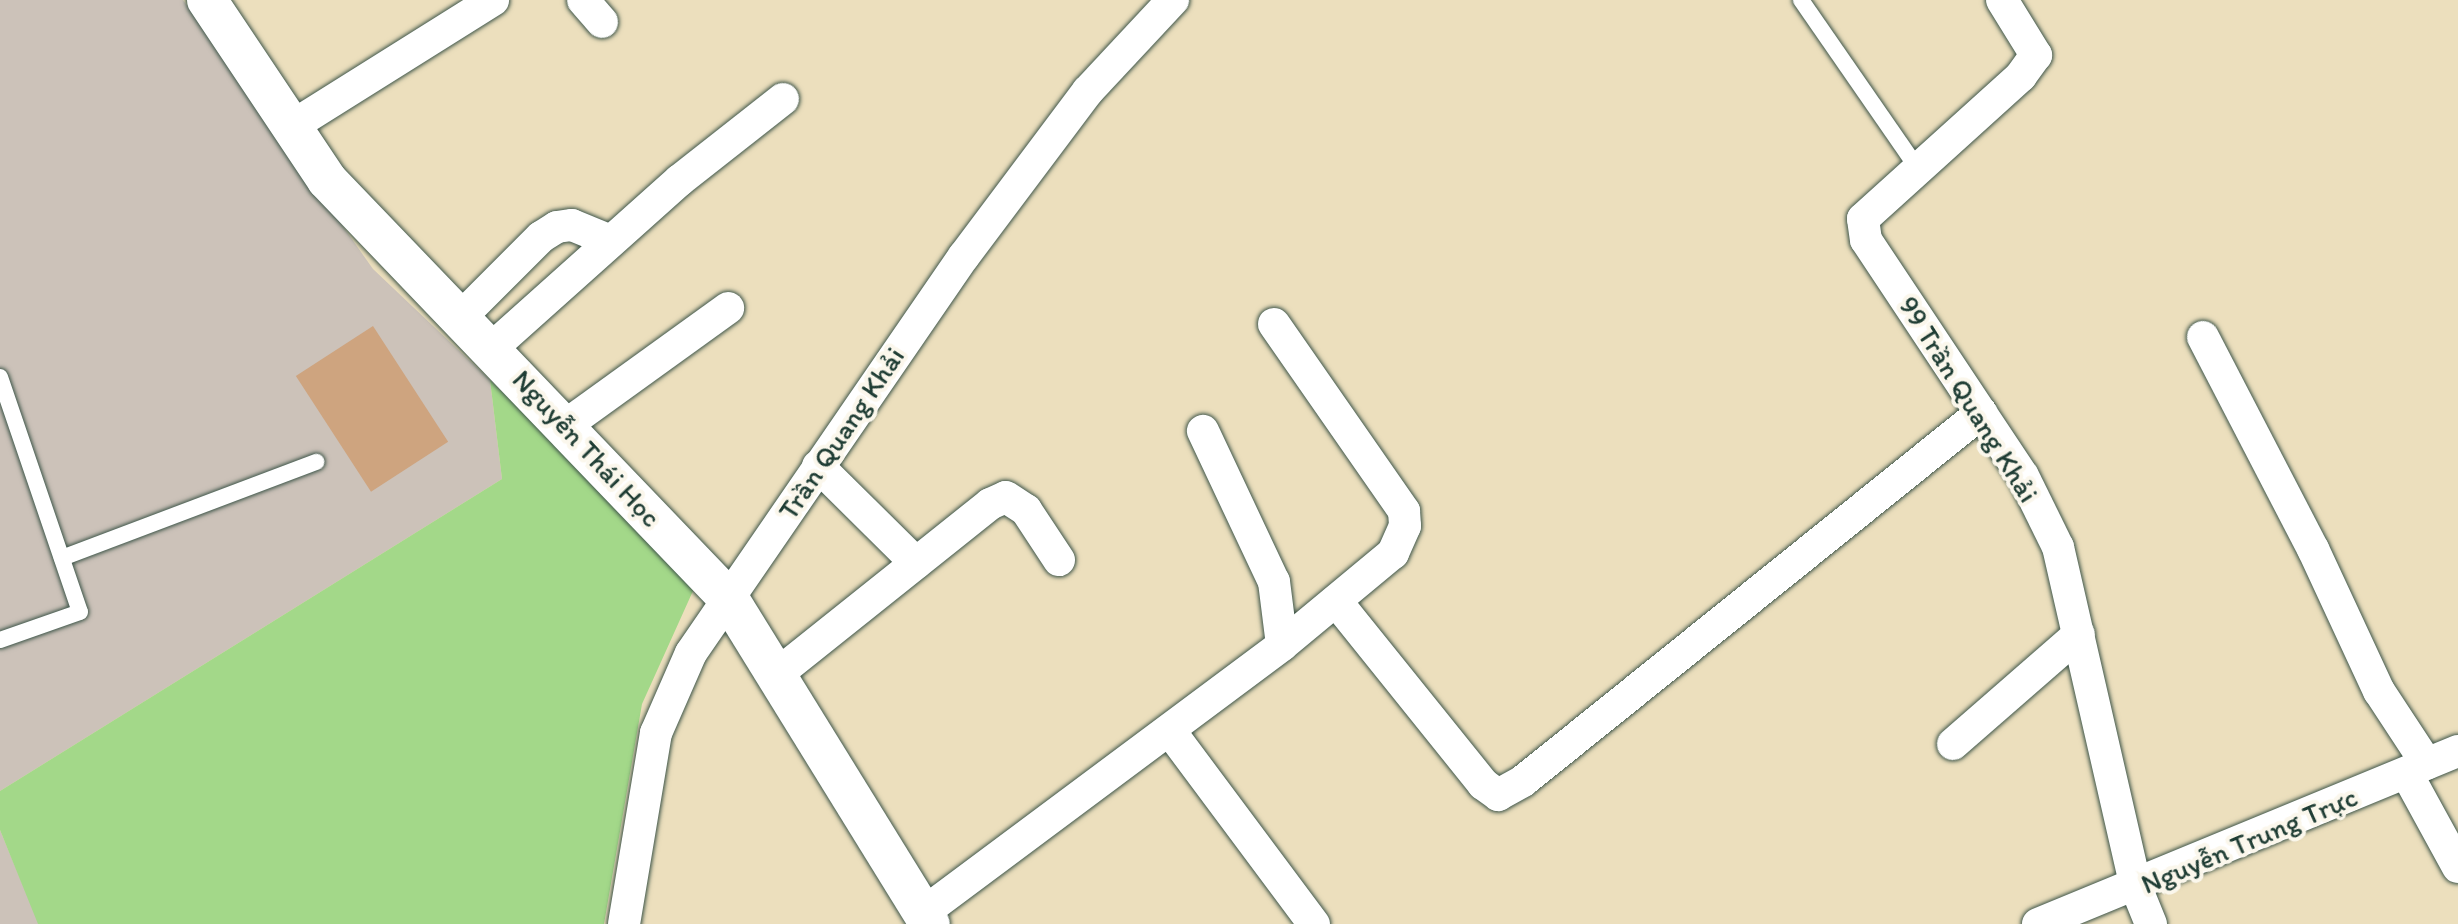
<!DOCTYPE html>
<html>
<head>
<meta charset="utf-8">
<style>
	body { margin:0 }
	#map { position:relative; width:2458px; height:924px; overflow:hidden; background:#ecdfbd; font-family:Itim,sans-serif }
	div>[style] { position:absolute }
	.industrial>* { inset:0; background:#ccc2b9 }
	.green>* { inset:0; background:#a3d889 }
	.building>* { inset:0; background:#cea47f; transform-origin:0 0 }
	.roads { filter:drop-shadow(0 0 2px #3e5549) drop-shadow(0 0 2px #3e5549) }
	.service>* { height:16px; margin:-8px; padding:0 8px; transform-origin:8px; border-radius:8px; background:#fff }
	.minor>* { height:32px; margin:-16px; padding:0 16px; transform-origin:16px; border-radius:16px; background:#fff }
	.tertiary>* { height:40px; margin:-20px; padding:0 20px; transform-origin:20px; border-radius:20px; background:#fff }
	span { translate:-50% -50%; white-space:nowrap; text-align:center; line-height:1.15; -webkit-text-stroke:8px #fbf7ec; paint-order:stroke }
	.street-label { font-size:28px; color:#1f3d34 }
</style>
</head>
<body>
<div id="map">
	<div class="industrial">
		<div style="clip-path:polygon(0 0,183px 0,373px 269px,490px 380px,502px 479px,0 791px)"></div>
		<div style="clip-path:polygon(0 830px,39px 924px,0 924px)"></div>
	</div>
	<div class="green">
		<div style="clip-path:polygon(490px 380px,697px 582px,642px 704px,604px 924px,38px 924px,0 830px,0 791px,502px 479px)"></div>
	</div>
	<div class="building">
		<div style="left:373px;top:326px;width:138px;height:92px;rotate:57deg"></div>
	</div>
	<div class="roads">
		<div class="service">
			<div style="left:1801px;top:0;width:202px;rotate:55.3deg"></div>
			<div style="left:0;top:377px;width:248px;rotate:71.2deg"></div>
			<div style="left:80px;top:612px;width:85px;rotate:160.7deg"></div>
			<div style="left:62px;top:558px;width:272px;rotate:-20.7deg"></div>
		</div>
		<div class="minor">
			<div style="left:583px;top:0;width:29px;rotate:49deg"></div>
			<div style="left:2002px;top:0;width:65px;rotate:58.3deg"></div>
			<div style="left:2036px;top:55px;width:26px;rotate:126deg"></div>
			<div style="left:2021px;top:76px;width:213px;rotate:137.9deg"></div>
			<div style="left:1863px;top:219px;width:21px;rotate:82deg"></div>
			<div style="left:1866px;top:240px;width:283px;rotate:56.4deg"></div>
			<div style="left:2023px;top:476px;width:79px;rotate:63.8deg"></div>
			<div style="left:2058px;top:547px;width:349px;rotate:77.1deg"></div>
			<div style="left:2136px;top:887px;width:40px;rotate:68deg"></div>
			<div style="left:289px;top:128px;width:241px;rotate:-32.1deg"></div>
			<div style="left:460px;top:318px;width:115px;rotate:-45deg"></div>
			<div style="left:541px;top:237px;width:19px;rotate:-32deg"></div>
			<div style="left:557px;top:227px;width:15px;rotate:-8deg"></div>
			<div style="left:572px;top:225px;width:42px;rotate:22.3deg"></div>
			<div style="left:1274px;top:324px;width:228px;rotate:55.2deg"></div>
			<div style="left:1404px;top:511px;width:15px;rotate:86deg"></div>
			<div style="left:1405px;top:526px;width:30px;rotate:114deg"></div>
			<div style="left:1393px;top:553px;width:144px;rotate:140.3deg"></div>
			<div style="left:2203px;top:337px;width:239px;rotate:62.6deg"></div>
			<div style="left:2313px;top:549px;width:157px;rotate:65.1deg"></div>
			<div style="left:2379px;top:691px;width:87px;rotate:56.7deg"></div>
			<div style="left:492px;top:348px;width:252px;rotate:-41.8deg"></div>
			<div style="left:680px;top:180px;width:131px;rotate:-38.2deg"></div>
			<div style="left:566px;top:425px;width:200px;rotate:-35.8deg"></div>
			<div style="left:818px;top:466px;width:138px;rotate:44.7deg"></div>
			<div style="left:1336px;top:601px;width:235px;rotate:51.2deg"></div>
			<div style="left:1483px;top:784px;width:19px;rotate:36deg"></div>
			<div style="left:1498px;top:795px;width:29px;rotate:-29deg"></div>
			<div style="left:1523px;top:781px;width:588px;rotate:-38.78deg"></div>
			<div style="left:776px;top:675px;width:274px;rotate:-38.6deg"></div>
			<div style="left:990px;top:504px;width:17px;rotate:-24deg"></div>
			<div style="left:1006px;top:497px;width:24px;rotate:33deg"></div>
			<div style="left:1026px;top:510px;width:60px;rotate:56.6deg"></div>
			<div style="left:1170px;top:731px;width:241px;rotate:53.3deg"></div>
			<div style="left:1953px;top:744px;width:167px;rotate:-41.1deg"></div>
			<div style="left:2407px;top:774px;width:106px;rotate:61.3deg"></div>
			<div style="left:923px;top:913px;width:448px;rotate:-36.7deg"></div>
			<div style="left:1282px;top:645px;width:64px;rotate:-97.2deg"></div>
			<div style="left:1274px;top:582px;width:167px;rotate:-115.2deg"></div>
			<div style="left:624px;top:924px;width:194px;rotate:-80.5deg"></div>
			<div style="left:656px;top:733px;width:87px;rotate:-66.4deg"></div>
			<div style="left:691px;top:653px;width:482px;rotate:-55.5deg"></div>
			<div style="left:964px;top:256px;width:206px;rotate:-53.1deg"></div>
			<div style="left:1088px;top:91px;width:125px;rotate:-47deg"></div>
			<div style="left:2038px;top:924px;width:454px;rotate:-22.4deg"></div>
		</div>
		<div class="tertiary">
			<div style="left:207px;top:0;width:216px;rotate:56.3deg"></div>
			<div style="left:327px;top:180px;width:581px;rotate:46.19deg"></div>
			<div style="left:729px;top:599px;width:382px;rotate:58.3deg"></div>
		</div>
	</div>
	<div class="street-label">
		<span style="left:1969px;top:399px;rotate:58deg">99 Trần Quang Khải</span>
		<span style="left:841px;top:433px;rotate:-56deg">Trần Quang Khải</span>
		<span style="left:587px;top:448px;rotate:47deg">Nguyễn Thái Học</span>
		<span style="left:2249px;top:840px;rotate:-23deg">Nguyễn Trung Trực</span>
	</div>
</div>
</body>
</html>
